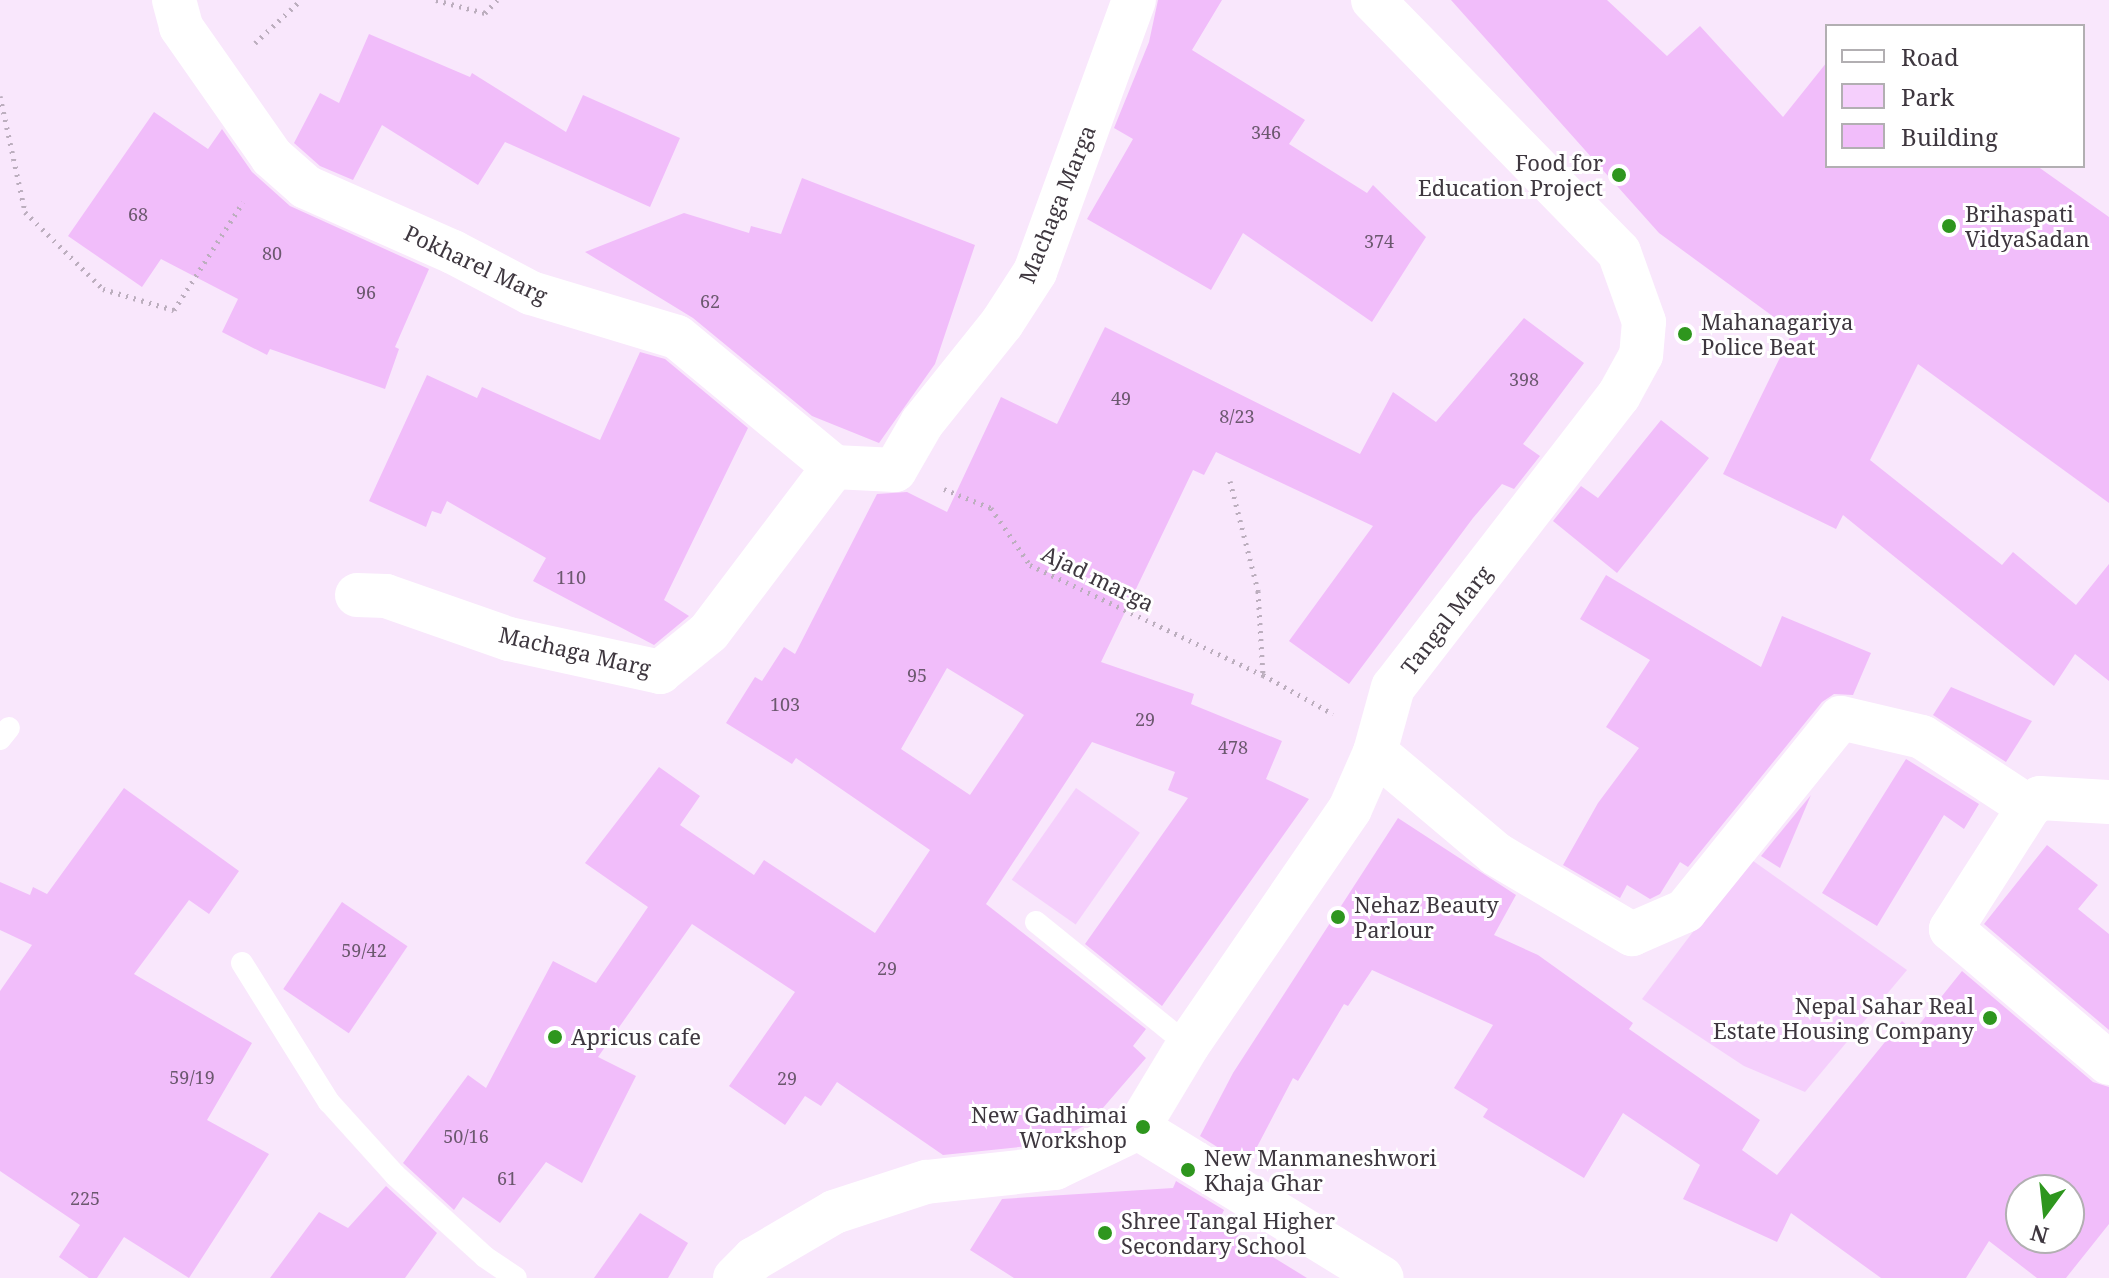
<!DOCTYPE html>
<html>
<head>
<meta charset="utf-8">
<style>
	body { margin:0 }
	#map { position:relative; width:2109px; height:1278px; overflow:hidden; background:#f9e7fc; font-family:"Noto Serif",serif }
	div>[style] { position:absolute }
	.green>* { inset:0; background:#f5cffc; transform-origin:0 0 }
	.building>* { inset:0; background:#f1bdfa; transform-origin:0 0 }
	.path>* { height:5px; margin-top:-2.5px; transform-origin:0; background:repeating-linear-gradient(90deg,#bcaebe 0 2px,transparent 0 8px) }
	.service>* { height:22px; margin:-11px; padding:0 11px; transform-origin:11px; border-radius:11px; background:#fff }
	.minor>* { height:44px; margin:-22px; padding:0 22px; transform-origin:22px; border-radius:22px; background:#fff }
	.dots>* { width:22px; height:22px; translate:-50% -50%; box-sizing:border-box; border:4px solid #fff; border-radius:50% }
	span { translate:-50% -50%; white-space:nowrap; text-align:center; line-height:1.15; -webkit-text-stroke:6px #fff; paint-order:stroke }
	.number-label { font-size:18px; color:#6b586e }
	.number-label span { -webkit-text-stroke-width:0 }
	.poi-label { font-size:22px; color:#3e373f }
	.right { translate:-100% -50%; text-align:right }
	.left { translate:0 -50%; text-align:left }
	.street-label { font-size:22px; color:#3e373f }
	.legend { position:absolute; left:1825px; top:24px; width:260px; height:144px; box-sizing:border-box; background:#fff; border:2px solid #b2afb2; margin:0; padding:10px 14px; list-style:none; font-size:24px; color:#3e373f }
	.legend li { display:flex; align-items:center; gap:16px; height:40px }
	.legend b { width:40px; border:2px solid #b2afb2 }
	.north { position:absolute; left:2005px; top:1174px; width:80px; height:80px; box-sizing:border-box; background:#fff; border:2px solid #b2afb2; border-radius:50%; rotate:195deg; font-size:22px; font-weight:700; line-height:32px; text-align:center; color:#3e373f }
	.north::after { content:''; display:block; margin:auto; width:28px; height:36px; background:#2e961e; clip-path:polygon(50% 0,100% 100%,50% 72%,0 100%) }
</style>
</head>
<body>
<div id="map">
	<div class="green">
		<div style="left:1076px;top:788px;width:78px;height:112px;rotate:35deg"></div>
		<div style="clip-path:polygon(1749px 858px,1907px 970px,1805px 1092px,1744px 1066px,1642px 999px)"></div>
	</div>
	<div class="building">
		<div style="clip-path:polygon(1158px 0,1222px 0,1192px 50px,1305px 120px,1289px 144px,1367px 193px,1373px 185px,1426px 237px,1372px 322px,1243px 233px,1211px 290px,1087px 219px,1133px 139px,1114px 128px,1149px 42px)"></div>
		<div style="clip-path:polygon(1451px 0,1607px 0,1667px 56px,1700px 26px,1783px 117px,1827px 62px,1827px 166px,2037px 166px,2109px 217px,2109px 503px,1918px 364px,1870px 460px,2002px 565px,2013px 552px,2076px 605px,2109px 564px,2109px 681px,2075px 654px,2054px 686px,1843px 515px,1836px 529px,1723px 474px,1793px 331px,1659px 233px)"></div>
		<div style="clip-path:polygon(369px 34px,470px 77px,472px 73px,566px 132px,583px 95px,680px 138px,650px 207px,505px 142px,478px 185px,382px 125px,353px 180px,320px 166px,294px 143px,320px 93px,339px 103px)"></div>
		<div style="clip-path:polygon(154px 112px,208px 149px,222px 129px,252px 172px,290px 206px,429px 269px,395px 347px,399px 349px,385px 389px,270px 349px,267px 355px,222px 332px,238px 299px,161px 259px,142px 287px,68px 236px)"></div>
		<div style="clip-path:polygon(802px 178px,975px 245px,935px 364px,879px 443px,812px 416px,693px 318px,585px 252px,684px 213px,749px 233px,751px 226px,781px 234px)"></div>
		<div style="clip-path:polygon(evenodd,1524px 318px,1584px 363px,1523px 444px,1540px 456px,1514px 489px,1502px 484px,1473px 518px,1349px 684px,1289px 641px,1373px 526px,1216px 452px,1204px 475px,1193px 470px,1101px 662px,1194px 694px,1191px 704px,1282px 741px,1266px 779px,1309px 799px,1162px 1006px,1085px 944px,1188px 798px,1168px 790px,1175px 772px,1092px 742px,986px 904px,1146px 1029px,1133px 1046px,1146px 1058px,1090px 1123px,1048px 1144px,943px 1155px,837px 1082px,821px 1106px,805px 1096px,785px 1125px,729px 1086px,795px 992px,692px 924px,598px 1057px,636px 1076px,582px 1183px,546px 1162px,500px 1223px,463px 1197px,454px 1210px,403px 1163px,468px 1075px,486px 1088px,553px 961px,596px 983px,648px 907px,585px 863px,659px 767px,700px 796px,680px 825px,754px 875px,764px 860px,875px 933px,930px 850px,796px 758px,792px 764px,726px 723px,755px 677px,762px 681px,784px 647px,795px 654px,877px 494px,907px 492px,947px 512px,1001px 397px,1057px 424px,1105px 327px,1360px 454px,1393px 392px,1436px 422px,1524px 318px,947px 668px,1024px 715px,970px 795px,901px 749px,947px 668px)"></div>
		<div style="clip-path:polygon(640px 352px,665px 359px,748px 428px,664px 600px,689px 616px,654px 645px,533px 581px,546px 558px,447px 501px,441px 514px,432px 511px,426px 527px,369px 501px,427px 375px,477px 398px,482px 387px,600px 440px)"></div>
		<div style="clip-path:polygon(1661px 420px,1709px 458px,1617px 573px,1553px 521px,1581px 486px,1598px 498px)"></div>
		<div style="clip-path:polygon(1606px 575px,1761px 667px,1782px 616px,1871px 653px,1853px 695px,1834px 694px,1822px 702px,1688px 867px,1680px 862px,1660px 894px,1650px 899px,1627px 885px,1620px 898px,1563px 865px,1598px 803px,1639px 748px,1606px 727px,1650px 660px,1580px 619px)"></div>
		<div style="clip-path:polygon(1951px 687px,2032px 721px,2006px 762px,1933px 715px)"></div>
		<div style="clip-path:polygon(1906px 759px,1979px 804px,1964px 829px,1944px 815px,1877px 926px,1822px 893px)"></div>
		<div style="clip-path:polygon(124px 788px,239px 871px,209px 914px,189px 900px,134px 974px,252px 1043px,207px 1120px,269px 1154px,189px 1278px,124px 1237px,97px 1278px,89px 1278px,59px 1257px,80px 1225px,0 1171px,0 991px,32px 945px,0 930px,0 882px,30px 895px,33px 887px,47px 894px)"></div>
		<div style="clip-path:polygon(1811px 795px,1780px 868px,1761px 856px)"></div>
		<div style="clip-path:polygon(evenodd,1398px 818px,1516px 895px,1494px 935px,1538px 955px,1633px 1023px,1629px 1029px,1760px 1120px,1742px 1150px,1777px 1175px,1902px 1021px,1914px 1031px,1962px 971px,2093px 1082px,2109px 1087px,2109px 1224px,2066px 1278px,2037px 1278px,1989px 1241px,1966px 1278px,1881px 1278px,1791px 1213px,1777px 1242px,1683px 1199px,1700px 1165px,1623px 1113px,1584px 1178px,1483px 1117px,1488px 1109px,1454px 1088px,1493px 1025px,1372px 970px,1348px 1006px,1344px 1004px,1298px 1081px,1293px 1078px,1247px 1166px,1200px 1136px,1233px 1073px,1398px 818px,2021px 1190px,2069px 1190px,2069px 1238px,2021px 1238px,2021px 1190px)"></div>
		<div style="clip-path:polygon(2047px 845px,2098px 885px,2078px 909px,2109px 934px,2109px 1030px,1984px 924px)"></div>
		<div style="left:342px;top:902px;width:79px;height:105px;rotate:34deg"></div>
		<div style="clip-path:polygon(1176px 1181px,1224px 1210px,1218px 1223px,1307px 1278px,1014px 1278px,970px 1250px,1002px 1199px,1173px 1188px)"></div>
		<div style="clip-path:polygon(386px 1186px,437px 1233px,405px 1278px,270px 1278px,319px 1212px,348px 1228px)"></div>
		<div style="clip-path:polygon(640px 1213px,688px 1243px,668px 1278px,594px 1278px)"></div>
	</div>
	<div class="path">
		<div style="left:436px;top:0;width:51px;rotate:14.9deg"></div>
		<div style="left:485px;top:13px;width:18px;rotate:-47deg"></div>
		<div style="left:255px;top:43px;width:63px;rotate:-43.1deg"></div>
		<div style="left:0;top:96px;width:119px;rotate:77.8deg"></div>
		<div style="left:25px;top:212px;width:110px;rotate:44.6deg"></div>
		<div style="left:103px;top:289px;width:74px;rotate:16.5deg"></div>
		<div style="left:174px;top:310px;width:128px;rotate:-57.4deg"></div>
		<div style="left:1230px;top:481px;width:114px;rotate:75.7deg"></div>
		<div style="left:1258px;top:591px;width:84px;rotate:86.6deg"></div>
		<div style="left:944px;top:489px;width:51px;rotate:22deg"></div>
		<div style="left:991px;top:508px;width:69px;rotate:55.6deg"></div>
		<div style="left:1030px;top:565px;width:258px;rotate:25.3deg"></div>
		<div style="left:1263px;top:675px;width:80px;rotate:29.1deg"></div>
	</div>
	<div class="service">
		<div style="left:0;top:739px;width:14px;rotate:-51deg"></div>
		<div style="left:1036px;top:922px;width:196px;rotate:39deg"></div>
		<div style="left:242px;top:963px;width:164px;rotate:58deg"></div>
		<div style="left:329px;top:1102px;width:98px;rotate:47.9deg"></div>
		<div style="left:395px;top:1175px;width:122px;rotate:42.3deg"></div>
		<div style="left:485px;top:1257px;width:37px;rotate:34deg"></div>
	</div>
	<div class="minor">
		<div style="left:174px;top:0;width:28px;rotate:75deg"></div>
		<div style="left:181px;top:27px;width:159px;rotate:55deg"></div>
		<div style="left:272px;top:157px;width:45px;rotate:41.4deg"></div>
		<div style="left:306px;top:187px;width:161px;rotate:23.9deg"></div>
		<div style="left:453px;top:252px;width:88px;rotate:27.7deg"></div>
		<div style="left:531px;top:293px;width:152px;rotate:16.8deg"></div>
		<div style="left:677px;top:337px;width:204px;rotate:39.6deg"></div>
		<div style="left:1373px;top:0;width:352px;rotate:45.7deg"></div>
		<div style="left:1619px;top:252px;width:74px;rotate:70.3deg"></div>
		<div style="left:1644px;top:322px;width:33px;rotate:95deg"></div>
		<div style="left:1641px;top:355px;width:46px;rotate:118.8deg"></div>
		<div style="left:1619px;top:395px;width:369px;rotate:127.7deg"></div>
		<div style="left:1393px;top:687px;width:67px;rotate:105.5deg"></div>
		<div style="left:1375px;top:752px;width:62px;rotate:113.7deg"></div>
		<div style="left:1350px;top:809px;width:286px;rotate:124.5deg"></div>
		<div style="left:1188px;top:1045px;width:97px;rotate:121.1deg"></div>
		<div style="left:1138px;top:1128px;width:286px;rotate:31.6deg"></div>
		<div style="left:357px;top:595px;width:29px;rotate:2deg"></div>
		<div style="left:386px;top:596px;width:130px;rotate:19.3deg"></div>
		<div style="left:509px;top:639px;width:155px;rotate:12.3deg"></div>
		<div style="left:660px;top:672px;width:63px;rotate:-39.2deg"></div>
		<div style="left:709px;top:632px;width:207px;rotate:-52.9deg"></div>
		<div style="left:834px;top:467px;width:61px;rotate:2.8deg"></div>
		<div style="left:895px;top:470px;width:54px;rotate:-60.1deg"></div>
		<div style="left:922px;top:423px;width:128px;rotate:-51.3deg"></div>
		<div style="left:1002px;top:323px;width:61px;rotate:-57.1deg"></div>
		<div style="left:1035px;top:272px;width:289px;rotate:-70deg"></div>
		<div style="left:1375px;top:752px;width:158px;rotate:40.1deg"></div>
		<div style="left:1496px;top:854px;width:158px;rotate:30.5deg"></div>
		<div style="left:1632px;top:934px;width:58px;rotate:-23.5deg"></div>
		<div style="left:1685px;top:911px;width:248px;rotate:-51.1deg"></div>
		<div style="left:1841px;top:718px;width:83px;rotate:13.2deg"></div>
		<div style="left:1922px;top:737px;width:128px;rotate:33.2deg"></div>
		<div style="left:2029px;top:807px;width:14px;rotate:-39deg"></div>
		<div style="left:2040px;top:798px;width:69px;rotate:3.3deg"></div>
		<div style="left:2029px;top:807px;width:145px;rotate:122.6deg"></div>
		<div style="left:1951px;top:929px;width:207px;rotate:40.3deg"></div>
		<div style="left:735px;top:1278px;width:27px;rotate:-45deg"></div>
		<div style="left:754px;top:1259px;width:93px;rotate:-30.4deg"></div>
		<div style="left:834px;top:1212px;width:97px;rotate:-18.1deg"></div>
		<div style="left:926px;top:1182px;width:130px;rotate:-6.2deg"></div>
		<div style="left:1055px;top:1168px;width:92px;rotate:-25.7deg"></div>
	</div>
	<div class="dots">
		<div style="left:1619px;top:175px;background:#2e961e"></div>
		<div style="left:1949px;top:226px;background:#2e961e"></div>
		<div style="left:1685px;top:334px;background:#2e961e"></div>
		<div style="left:1338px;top:917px;background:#2e961e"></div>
		<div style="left:1990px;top:1018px;background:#2e961e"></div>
		<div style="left:555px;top:1037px;background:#2e961e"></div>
		<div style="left:1143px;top:1127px;background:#2e961e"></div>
		<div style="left:1188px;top:1170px;background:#2e961e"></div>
		<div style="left:1105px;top:1233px;background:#2e961e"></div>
	</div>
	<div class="number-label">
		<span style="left:1266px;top:132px">346</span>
		<span style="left:138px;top:214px">68</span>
		<span style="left:1379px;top:241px">374</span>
		<span style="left:272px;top:253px">80</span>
		<span style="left:366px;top:292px">96</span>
		<span style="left:710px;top:301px">62</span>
		<span style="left:1524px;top:379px">398</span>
		<span style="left:1121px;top:398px">49</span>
		<span style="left:1237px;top:416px">8/23</span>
		<span style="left:571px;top:577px">110</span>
		<span style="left:917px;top:675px">95</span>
		<span style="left:785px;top:704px">103</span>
		<span style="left:1145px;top:719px">29</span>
		<span style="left:1233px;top:747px">478</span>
		<span style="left:364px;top:950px">59/42</span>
		<span style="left:887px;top:968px">29</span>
		<span style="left:192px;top:1077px">59/19</span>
		<span style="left:787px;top:1078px">29</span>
		<span style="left:466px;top:1136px">50/16</span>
		<span style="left:507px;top:1178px">61</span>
		<span style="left:85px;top:1198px">225</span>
	</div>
	<div class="poi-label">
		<span class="right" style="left:1603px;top:175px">Food for<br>Education Project</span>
		<span class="left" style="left:1965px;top:226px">Brihaspati<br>VidyaSadan</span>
		<span class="left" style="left:1701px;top:334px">Mahanagariya<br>Police Beat</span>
		<span class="left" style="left:1354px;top:917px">Nehaz Beauty<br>Parlour</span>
		<span class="right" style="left:1974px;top:1018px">Nepal Sahar Real<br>Estate Housing Company</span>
		<span class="left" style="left:571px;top:1037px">Apricus cafe</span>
		<span class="right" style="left:1127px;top:1127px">New Gadhimai<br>Workshop</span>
		<span class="left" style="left:1204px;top:1170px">New Manmaneshwori<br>Khaja Ghar</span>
		<span class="left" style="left:1121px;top:1233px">Shree Tangal Higher<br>Secondary School</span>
	</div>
	<div class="street-label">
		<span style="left:1057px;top:204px;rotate:-68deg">Machaga Marga</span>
		<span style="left:476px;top:264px;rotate:25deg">Pokharel Marg</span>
		<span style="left:1098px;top:578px;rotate:26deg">Ajad marga</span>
		<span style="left:1446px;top:620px;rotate:-52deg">Tangal Marg</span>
		<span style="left:575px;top:651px;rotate:13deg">Machaga Marg</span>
	</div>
	<ul class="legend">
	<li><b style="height:10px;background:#fff"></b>Road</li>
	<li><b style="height:22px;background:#f5cffc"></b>Park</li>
	<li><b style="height:22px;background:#f1bdfa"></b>Building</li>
	</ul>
	<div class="north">N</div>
</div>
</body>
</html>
